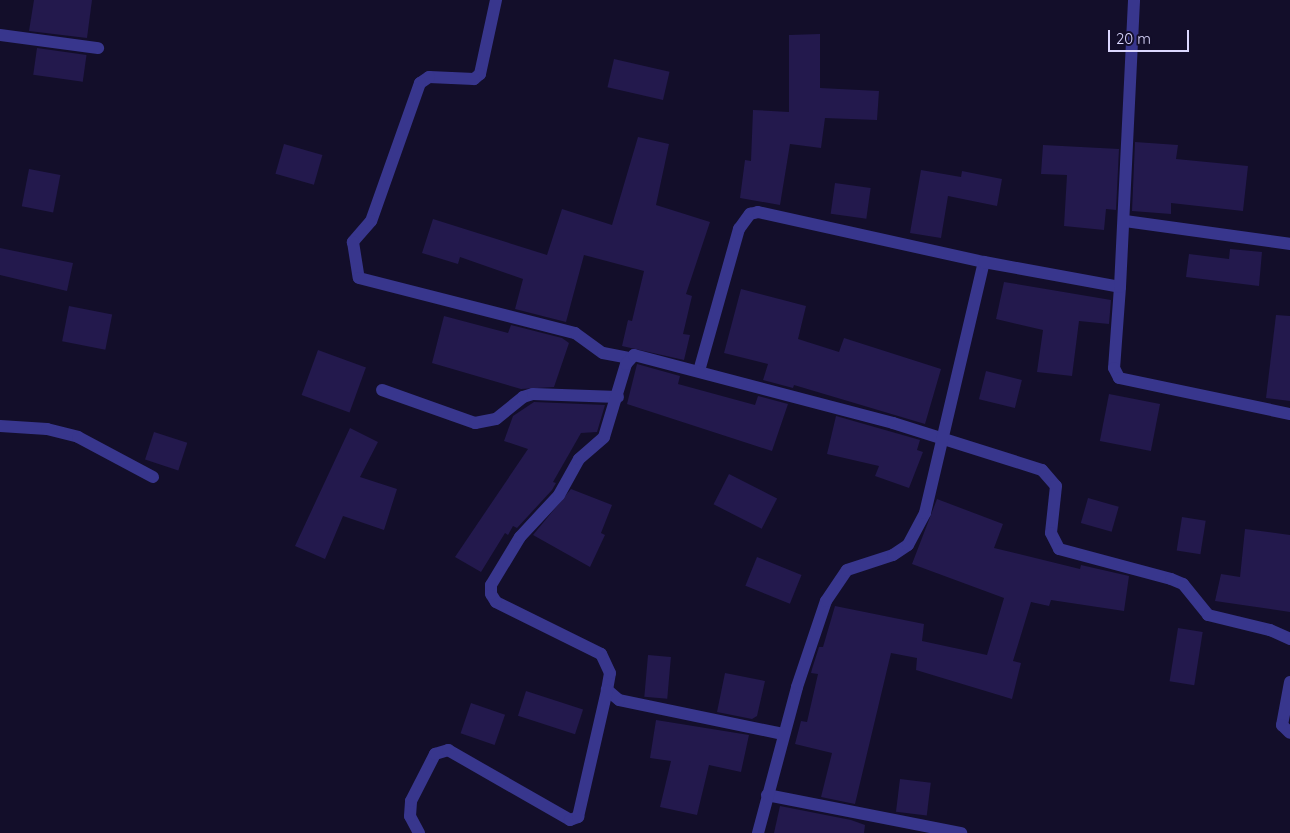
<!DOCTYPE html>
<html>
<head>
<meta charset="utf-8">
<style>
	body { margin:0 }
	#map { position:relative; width:1290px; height:833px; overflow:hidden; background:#130e2a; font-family:Quicksand,sans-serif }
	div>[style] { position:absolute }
	.building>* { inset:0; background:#23194d; transform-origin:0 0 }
	.minor>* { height:12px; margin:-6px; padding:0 6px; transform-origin:6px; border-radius:6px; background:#38368d }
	span { translate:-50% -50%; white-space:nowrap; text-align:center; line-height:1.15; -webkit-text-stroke:4px #130e2a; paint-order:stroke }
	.scale { position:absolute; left:1108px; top:30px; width:81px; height:22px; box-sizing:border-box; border:2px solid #dcd8ff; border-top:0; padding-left:6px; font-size:15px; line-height:18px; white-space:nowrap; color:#dcd8ff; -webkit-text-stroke:4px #130e2a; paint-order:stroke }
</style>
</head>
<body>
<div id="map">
	<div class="building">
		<div style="clip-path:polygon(34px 0,92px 0,87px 38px,29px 31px)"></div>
		<div style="clip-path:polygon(820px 34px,820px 88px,879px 91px,877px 120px,825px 118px,821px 148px,790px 144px,780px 205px,740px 198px,745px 160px,751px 161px,753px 110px,789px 112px,789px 35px)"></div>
		<div style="left:37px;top:48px;width:50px;height:27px;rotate:8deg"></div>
		<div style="left:614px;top:59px;width:57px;height:29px;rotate:13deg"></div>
		<div style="clip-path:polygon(638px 137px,669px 144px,656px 205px,710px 222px,686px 294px,692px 296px,683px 334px,690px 335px,684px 360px,622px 346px,628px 320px,632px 321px,644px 271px,584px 255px,566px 322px,515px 309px,523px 279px,460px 257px,458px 264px,422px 253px,433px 219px,547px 255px,562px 209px,612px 225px)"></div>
		<div style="clip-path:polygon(1135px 142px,1178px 145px,1176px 159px,1248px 166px,1243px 211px,1171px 203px,1171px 214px,1132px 211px)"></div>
		<div style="left:284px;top:144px;width:40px;height:31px;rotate:16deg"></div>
		<div style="clip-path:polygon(1043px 145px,1119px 149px,1116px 210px,1106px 209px,1104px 230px,1064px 226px,1067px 175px,1041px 174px)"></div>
		<div style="left:29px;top:169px;width:32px;height:38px;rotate:11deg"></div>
		<div style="clip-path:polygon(921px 170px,961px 177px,962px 171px,1002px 179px,997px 206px,948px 196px,941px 238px,910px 233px)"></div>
		<div style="left:835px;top:183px;width:36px;height:31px;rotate:8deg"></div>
		<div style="clip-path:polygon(0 248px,73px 263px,67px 291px,0 275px)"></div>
		<div style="clip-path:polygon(1230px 249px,1262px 252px,1259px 286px,1186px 277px,1189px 254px,1229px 259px)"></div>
		<div style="clip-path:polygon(1004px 282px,1111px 300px,1109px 324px,1079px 321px,1072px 376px,1037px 372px,1043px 330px,996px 319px)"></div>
		<div style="clip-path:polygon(741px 289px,806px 306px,798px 339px,839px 352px,844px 338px,941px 369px,925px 424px,794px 385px,793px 388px,763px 380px,768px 364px,724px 353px)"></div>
		<div style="left:69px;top:306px;width:44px;height:36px;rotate:11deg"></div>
		<div style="clip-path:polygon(1276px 315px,1290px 316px,1290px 401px,1266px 398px)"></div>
		<div style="clip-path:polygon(444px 316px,508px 333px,511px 325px,562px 338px,569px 343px,554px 387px,521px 389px,432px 363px)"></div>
		<div style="left:318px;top:350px;width:51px;height:48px;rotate:20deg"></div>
		<div style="clip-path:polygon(637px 364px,680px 376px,678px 384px,755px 405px,758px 396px,788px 404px,772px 451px,627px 404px)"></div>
		<div style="left:986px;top:371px;width:37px;height:29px;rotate:14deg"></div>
		<div style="left:1109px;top:394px;width:52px;height:48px;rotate:11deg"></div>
		<div style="clip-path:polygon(534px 402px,605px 405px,597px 432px,581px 433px,553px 482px,556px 483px,552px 490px,517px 528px,513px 526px,508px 535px,505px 533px,481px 572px,455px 557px,528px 449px,504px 441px,513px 416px)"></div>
		<div style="clip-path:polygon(836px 416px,920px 440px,917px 450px,923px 452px,909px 488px,875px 476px,879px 466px,827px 454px)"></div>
		<div style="clip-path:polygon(350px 428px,378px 442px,360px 477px,397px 489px,384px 530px,343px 516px,325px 559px,295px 546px)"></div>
		<div style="left:154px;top:432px;width:35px;height:29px;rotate:18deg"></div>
		<div style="left:729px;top:474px;width:54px;height:34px;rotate:27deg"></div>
		<div style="clip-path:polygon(571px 489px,612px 505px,601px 533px,605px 535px,590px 567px,533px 535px)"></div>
		<div style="left:1088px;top:498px;width:32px;height:26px;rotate:16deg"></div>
		<div style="clip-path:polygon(937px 499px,1003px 524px,994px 548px,1080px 569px,1081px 565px,1129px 576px,1124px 611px,1051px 600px,1049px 606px,1031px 602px,1013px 661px,1021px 663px,1012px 699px,916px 670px,917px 658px,891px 653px,855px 804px,821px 797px,832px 753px,795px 744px,801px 721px,807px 722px,818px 674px,811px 673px,812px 669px,819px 647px,823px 647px,835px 606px,924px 624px,922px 641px,987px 655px,1004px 598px,912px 564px)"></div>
		<div style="left:1182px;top:517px;width:24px;height:34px;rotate:9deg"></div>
		<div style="clip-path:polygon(1245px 529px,1290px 535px,1290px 612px,1215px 601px,1221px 574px,1240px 577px)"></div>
		<div style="left:757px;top:557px;width:48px;height:31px;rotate:22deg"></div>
		<div style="left:1178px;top:628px;width:25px;height:54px;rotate:9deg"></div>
		<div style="left:648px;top:655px;width:23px;height:42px;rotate:5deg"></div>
		<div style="clip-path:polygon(725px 673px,765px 681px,757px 716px,752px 719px,717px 712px)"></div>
		<div style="left:526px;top:691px;width:60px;height:26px;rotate:18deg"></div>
		<div style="left:471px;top:703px;width:36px;height:32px;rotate:19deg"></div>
		<div style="clip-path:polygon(656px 720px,749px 735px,741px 772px,709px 765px,697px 815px,660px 807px,671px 761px,650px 758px)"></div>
		<div style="left:900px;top:779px;width:31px;height:33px;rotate:7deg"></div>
		<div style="clip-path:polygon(780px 806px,851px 820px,865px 825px,864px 833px,774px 833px)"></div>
	</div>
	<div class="minor">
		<div style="left:496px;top:0;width:76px;rotate:102.2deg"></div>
		<div style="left:480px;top:74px;width:8px;rotate:140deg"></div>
		<div style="left:474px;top:79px;width:45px;rotate:-177.5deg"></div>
		<div style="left:429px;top:77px;width:11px;rotate:146deg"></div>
		<div style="left:420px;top:83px;width:146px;rotate:109.5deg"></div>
		<div style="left:371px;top:221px;width:28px;rotate:131deg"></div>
		<div style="left:353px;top:242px;width:36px;rotate:81deg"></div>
		<div style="left:359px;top:278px;width:223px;rotate:14.3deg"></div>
		<div style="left:575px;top:333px;width:34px;rotate:36deg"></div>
		<div style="left:603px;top:353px;width:26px;rotate:11deg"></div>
		<div style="left:0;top:35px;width:99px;rotate:7.6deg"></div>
		<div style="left:1125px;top:221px;width:167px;rotate:7.9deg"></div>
		<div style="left:1120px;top:287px;width:81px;rotate:94.2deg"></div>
		<div style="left:1114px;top:368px;width:11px;rotate:63deg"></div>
		<div style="left:1119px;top:378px;width:175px;rotate:11.9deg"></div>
		<div style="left:699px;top:371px;width:148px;rotate:-74.3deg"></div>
		<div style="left:739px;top:229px;width:19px;rotate:-54deg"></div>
		<div style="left:750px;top:214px;width:8px;rotate:-14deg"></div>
		<div style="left:758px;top:212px;width:231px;rotate:12.5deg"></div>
		<div style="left:382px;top:390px;width:99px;rotate:19.5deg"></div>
		<div style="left:475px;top:423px;width:21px;rotate:-11deg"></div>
		<div style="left:496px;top:419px;width:35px;rotate:-39deg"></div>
		<div style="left:523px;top:397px;width:10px;rotate:-17deg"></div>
		<div style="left:533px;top:394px;width:85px;rotate:2deg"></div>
		<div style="left:0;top:426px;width:47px;rotate:3.7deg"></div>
		<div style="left:47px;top:429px;width:32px;rotate:14deg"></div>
		<div style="left:78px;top:437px;width:85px;rotate:28.1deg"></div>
		<div style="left:1290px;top:682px;width:44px;rotate:100.5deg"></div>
		<div style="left:1282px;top:725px;width:11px;rotate:45deg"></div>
		<div style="left:783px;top:734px;width:167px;rotate:-168.3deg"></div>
		<div style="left:619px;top:700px;width:16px;rotate:-140deg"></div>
		<div style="left:607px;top:690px;width:17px;rotate:-80deg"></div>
		<div style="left:610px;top:673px;width:21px;rotate:-115deg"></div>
		<div style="left:601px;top:654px;width:117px;rotate:-153.7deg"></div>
		<div style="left:496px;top:602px;width:9px;rotate:-122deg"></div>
		<div style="left:491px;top:594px;width:9px;rotate:-90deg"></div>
		<div style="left:491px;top:585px;width:56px;rotate:-58.9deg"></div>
		<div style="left:520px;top:537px;width:57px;rotate:-47.1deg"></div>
		<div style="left:559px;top:495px;width:41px;rotate:-60.9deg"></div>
		<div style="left:579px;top:459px;width:33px;rotate:-41deg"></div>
		<div style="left:604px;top:437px;width:76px;rotate:-73.2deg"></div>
		<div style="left:626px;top:364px;width:12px;rotate:-48deg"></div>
		<div style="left:634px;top:355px;width:268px;rotate:14.7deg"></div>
		<div style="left:893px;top:423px;width:156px;rotate:17.5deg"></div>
		<div style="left:1042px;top:470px;width:21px;rotate:49deg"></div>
		<div style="left:1056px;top:486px;width:47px;rotate:96.1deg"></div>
		<div style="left:1051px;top:533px;width:18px;rotate:63deg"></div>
		<div style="left:1059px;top:549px;width:116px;rotate:15deg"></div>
		<div style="left:1171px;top:579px;width:13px;rotate:23deg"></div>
		<div style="left:1183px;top:584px;width:40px;rotate:51deg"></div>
		<div style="left:1208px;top:615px;width:64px;rotate:13.6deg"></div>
		<div style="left:1270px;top:630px;width:22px;rotate:24deg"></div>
		<div style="left:767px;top:795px;width:198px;rotate:11.1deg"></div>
		<div style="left:419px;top:833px;width:19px;rotate:-118deg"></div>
		<div style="left:410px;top:816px;width:15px;rotate:-86deg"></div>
		<div style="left:411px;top:801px;width:53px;rotate:-62.9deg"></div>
		<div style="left:435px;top:754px;width:14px;rotate:-17deg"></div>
		<div style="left:448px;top:750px;width:141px;rotate:29.8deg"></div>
		<div style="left:570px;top:820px;width:9px;rotate:-21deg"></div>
		<div style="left:578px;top:817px;width:130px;rotate:-77.1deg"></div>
		<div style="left:758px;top:833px;width:151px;rotate:-75deg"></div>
		<div style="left:797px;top:687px;width:91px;rotate:-71.4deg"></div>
		<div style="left:826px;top:601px;width:37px;rotate:-56deg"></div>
		<div style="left:847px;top:570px;width:48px;rotate:-18.1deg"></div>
		<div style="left:893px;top:555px;width:18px;rotate:-34deg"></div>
		<div style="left:908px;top:545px;width:36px;rotate:-62deg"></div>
		<div style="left:925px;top:513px;width:258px;rotate:-76.8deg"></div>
		<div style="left:984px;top:262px;width:138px;rotate:10.4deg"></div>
		<div style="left:1120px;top:287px;width:287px;rotate:-87.2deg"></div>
	</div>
	<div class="scale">20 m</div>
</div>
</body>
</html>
